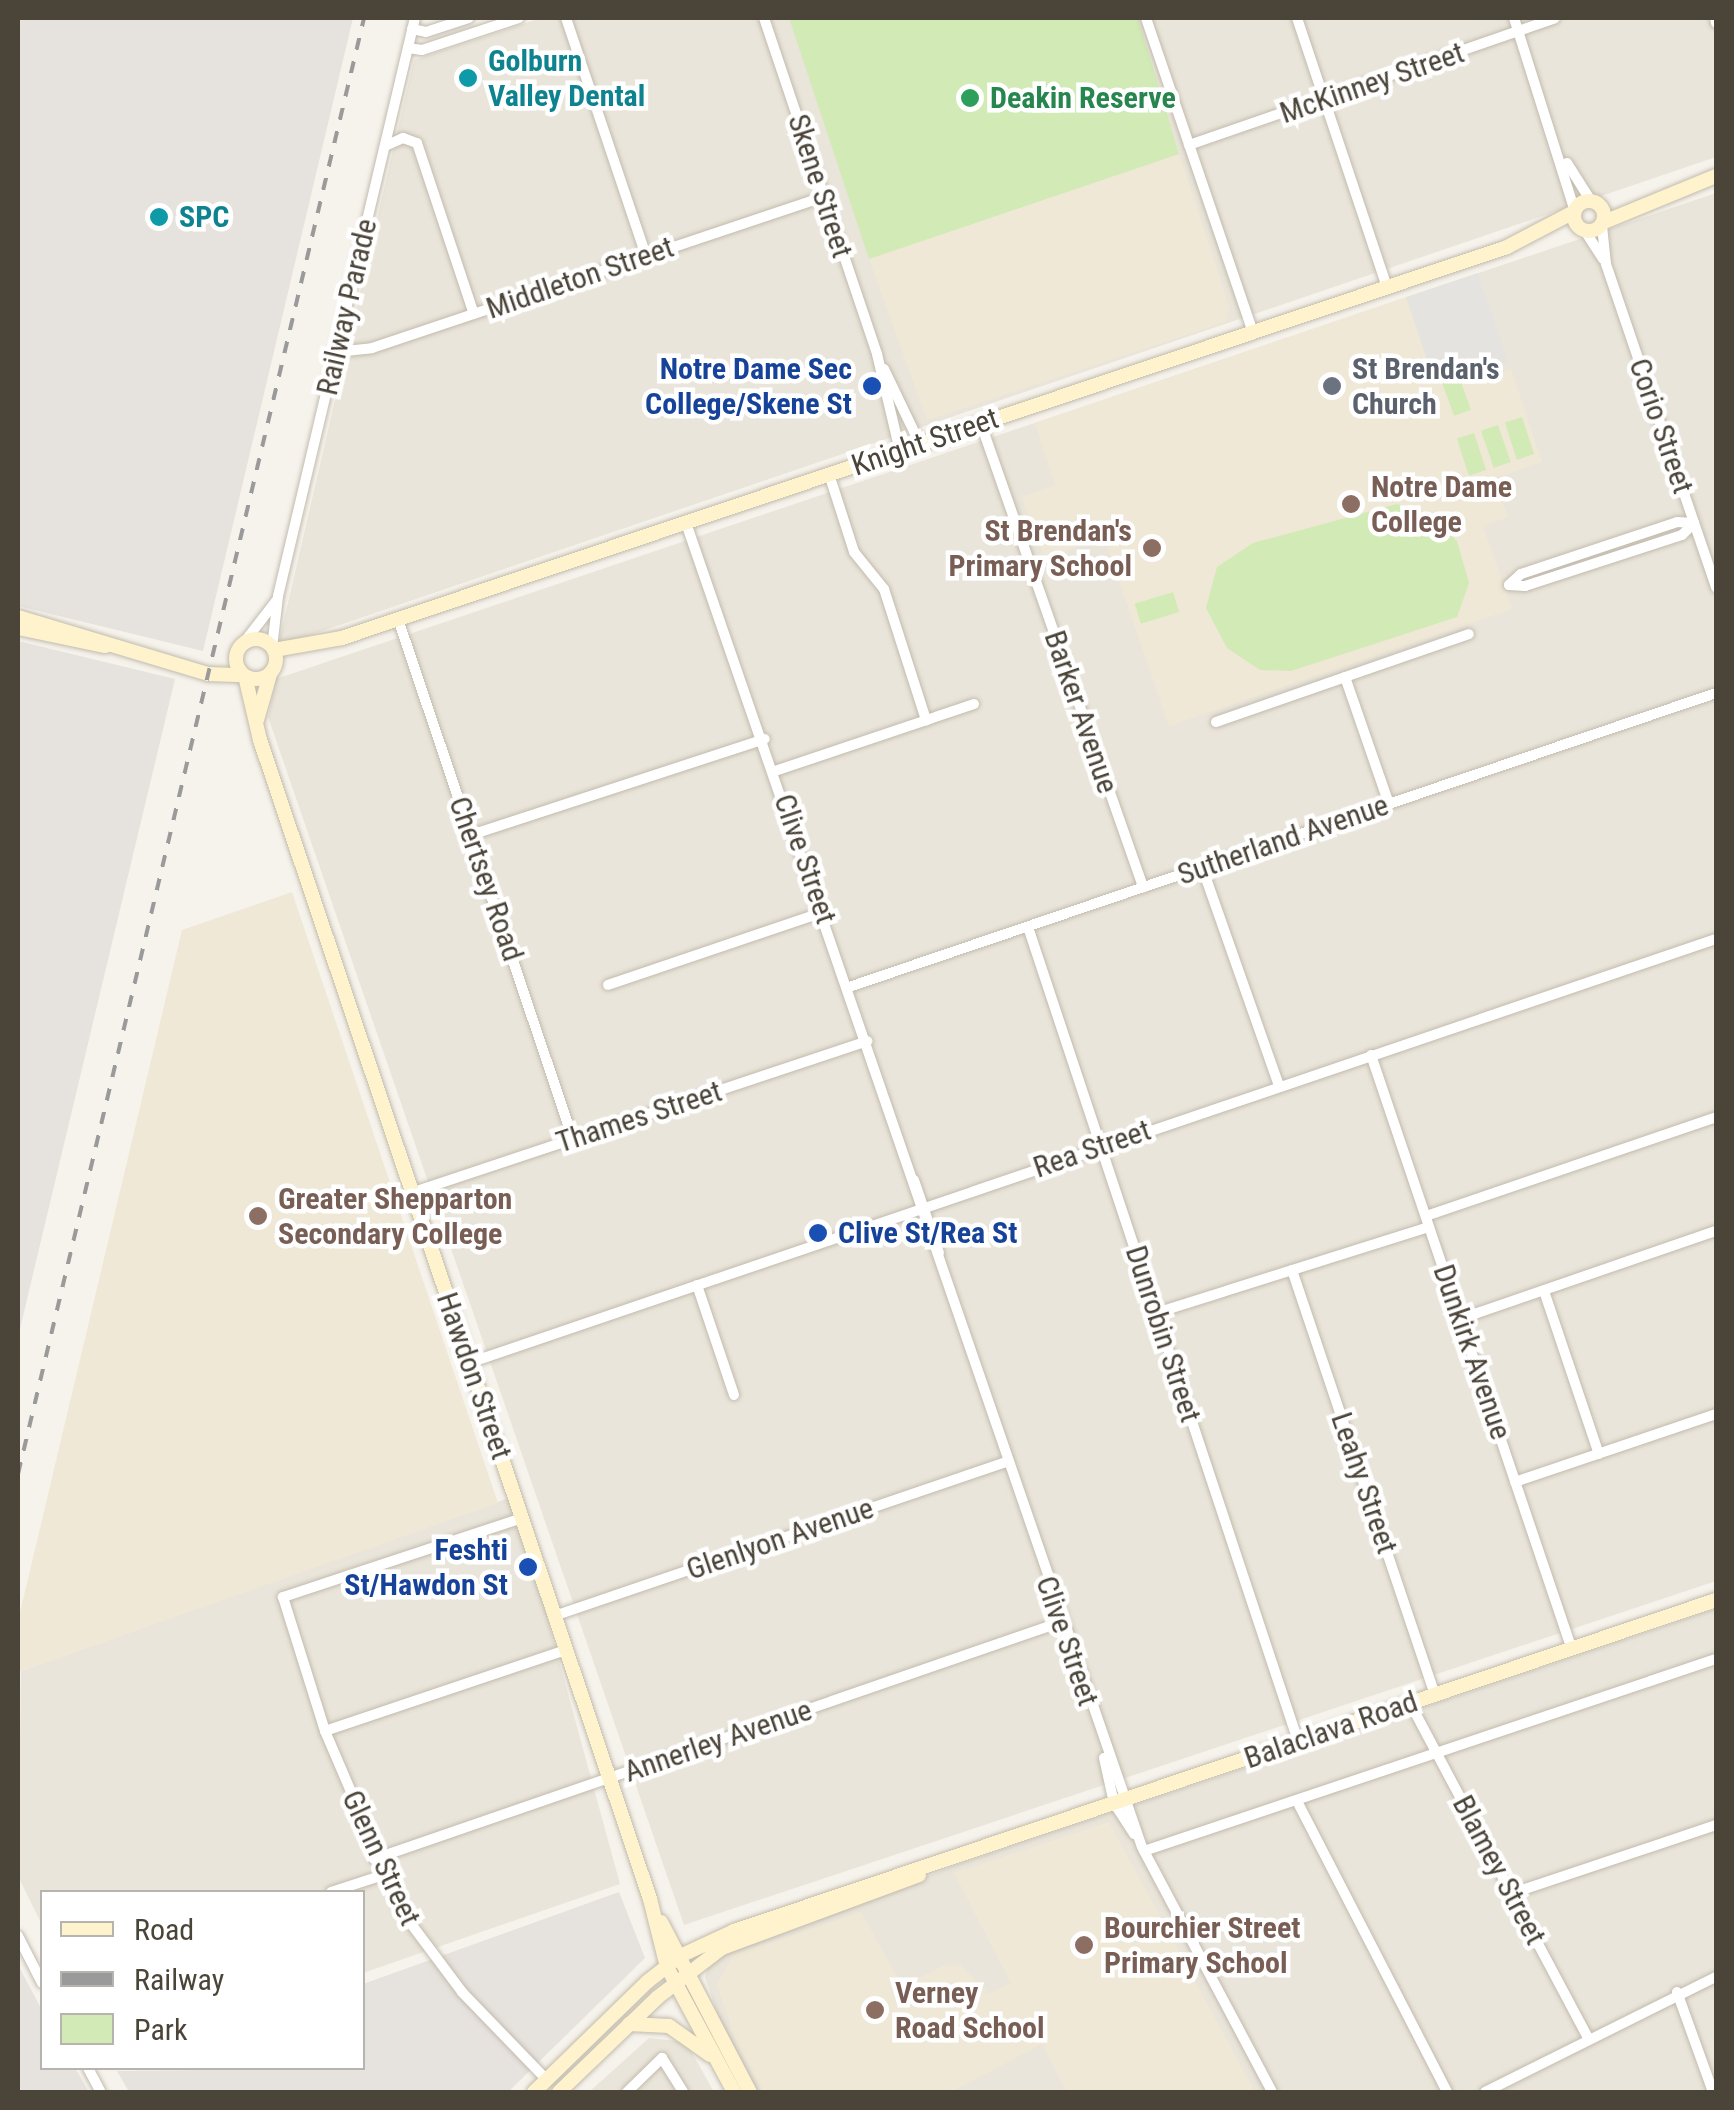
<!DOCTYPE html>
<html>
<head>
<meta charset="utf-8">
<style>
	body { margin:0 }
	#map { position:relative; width:1734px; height:2110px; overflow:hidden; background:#f6f3ec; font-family:"Roboto Condensed",sans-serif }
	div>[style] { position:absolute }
	.residential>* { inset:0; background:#eae5da }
	.industrial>* { inset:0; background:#e6e2dd }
	.education>* { inset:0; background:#efe8d6 }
	.green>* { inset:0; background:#d2eab5; transform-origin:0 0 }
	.parking>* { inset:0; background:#e5e3e0 }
	.roads { filter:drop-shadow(0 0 2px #c2bbae) drop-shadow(0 0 2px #c2bbae) }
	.street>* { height:10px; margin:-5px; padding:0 5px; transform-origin:5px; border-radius:5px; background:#fff }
	.secondary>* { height:14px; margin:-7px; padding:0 7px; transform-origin:7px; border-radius:7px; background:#fff3cd }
	.secondary>.ring { margin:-7px; padding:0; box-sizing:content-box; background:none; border:14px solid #fff3cd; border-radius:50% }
	.rail>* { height:4px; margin-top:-2px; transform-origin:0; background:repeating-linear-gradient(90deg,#9a9a9a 0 12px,transparent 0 24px) }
	.dots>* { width:28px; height:28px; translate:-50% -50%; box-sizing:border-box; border:5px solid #fff; border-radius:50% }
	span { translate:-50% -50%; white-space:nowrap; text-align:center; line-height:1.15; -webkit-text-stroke:9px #fff; paint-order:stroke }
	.culture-label { font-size:30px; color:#0d838f; font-weight:700 }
	.left { translate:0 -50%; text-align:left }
	.street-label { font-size:30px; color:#4b4439 }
	.leisure-label { font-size:30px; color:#27864d; font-weight:700 }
	.transit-label { font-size:30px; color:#164399; font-weight:700 }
	.right { translate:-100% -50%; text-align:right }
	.worship-label { font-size:30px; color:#5b616d; font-weight:700 }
	.education-label { font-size:30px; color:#785e54; font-weight:700 }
	.frame { position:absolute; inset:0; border:20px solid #4b4439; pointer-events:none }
	.legend { position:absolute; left:40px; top:1890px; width:325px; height:180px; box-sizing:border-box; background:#fff; border:2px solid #b7b4b0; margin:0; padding:12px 18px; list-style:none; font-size:30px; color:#4b4439 }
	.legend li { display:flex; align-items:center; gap:20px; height:50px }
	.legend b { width:50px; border:2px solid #b7b4b0 }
</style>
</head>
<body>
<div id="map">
	<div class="residential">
		<div style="clip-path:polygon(541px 18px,1716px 18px,1716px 157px,278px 646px,414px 60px)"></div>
		<div style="clip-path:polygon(1716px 193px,1716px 1581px,684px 1925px,268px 717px,276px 679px)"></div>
		<div style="clip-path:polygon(514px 1496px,620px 1884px,363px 1973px,362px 1892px,42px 1892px,42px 1925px,18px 1876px,21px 1671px)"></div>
		<div style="clip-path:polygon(1716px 1609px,1716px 2092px,757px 2092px,723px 2029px,705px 1977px,708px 1964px,730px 1950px,957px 1865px)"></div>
		<div style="clip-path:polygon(649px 2038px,686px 2042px,714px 2092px,589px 2092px)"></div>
	</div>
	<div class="industrial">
		<div style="clip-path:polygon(18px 18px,353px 18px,203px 651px,18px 606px)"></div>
		<div style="clip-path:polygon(18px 641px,175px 679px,18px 1337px)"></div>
		<div style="clip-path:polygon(619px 1892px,645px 1958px,508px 2092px,129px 2092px,117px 2071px,362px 2068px,363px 1984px)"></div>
		<div style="clip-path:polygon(18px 1965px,42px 2010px,42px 2068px,75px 2068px,89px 2092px,18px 2092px)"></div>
	</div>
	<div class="education">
		<div style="clip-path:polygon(1179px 154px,1229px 307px,1226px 322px,927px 420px,869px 259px)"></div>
		<div style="clip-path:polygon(1406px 297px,1429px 365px,1458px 356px,1468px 383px,1511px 369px,1542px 462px,1495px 478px,1508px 517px,1483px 526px,1512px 609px,1169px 726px,1104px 537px,1045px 559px,1022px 497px,1055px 485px,1035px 423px)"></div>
		<div style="clip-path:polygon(292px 892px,498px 1503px,18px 1672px,18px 1621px,182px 930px)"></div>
		<div style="clip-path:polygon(1109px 1822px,1255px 2092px,1067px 2092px,1042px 2044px,951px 2092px,763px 2092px,735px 2039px,717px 1984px,733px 1955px,861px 1912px,903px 1987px,942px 1966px,960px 1965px,989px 1994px,1011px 1983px,954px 1873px)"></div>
	</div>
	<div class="green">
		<div style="clip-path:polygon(789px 18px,1138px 18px,1179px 154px,869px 259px)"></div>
		<div style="left:1458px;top:374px;width:38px;height:18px;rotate:70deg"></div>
		<div style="left:1522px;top:417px;width:39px;height:18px;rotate:72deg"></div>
		<div style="left:1498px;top:425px;width:39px;height:18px;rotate:71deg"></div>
		<div style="left:1474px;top:433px;width:39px;height:18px;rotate:72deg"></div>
		<div style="clip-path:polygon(1397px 504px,1428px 514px,1457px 541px,1469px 583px,1457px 617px,1291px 671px,1260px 670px,1227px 648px,1206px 608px,1217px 567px,1253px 543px)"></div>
		<div style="left:1173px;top:592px;width:21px;height:40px;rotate:73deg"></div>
	</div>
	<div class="parking">
		<div style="clip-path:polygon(1478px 273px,1508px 361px,1474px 373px,1458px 356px,1429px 365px,1406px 297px)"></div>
	</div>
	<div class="roads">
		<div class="street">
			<div style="left:566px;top:18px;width:251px;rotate:71.4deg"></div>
			<div style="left:764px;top:18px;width:354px;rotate:71.4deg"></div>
			<div style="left:877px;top:354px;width:100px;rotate:76.7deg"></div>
			<div style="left:1146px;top:18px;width:332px;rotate:71.2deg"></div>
			<div style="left:1297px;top:18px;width:284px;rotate:71.5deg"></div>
			<div style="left:1514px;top:18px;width:202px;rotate:72.5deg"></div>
			<div style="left:1715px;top:18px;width:5px;rotate:79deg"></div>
			<div style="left:412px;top:29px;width:14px;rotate:12deg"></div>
			<div style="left:426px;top:32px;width:45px;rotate:-18deg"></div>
			<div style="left:408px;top:48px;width:14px;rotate:8deg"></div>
			<div style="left:422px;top:50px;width:102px;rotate:-18.3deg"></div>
			<div style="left:1189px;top:145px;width:387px;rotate:-19.1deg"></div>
			<div style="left:385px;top:146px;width:20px;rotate:-24deg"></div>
			<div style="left:403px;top:138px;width:15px;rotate:20deg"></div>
			<div style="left:417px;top:143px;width:180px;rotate:71.6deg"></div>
			<div style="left:1567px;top:163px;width:45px;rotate:57.7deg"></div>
			<div style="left:1602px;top:226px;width:38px;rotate:84deg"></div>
			<div style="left:1606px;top:264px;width:342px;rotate:71.2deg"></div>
			<div style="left:1585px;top:231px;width:33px;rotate:57deg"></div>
			<div style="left:336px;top:352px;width:36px;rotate:-6deg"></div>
			<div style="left:372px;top:348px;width:475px;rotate:-18.5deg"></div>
			<div style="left:884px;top:369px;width:83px;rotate:64.4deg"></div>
			<div style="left:981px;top:424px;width:491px;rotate:70.7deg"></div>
			<div style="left:829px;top:474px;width:82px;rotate:72.2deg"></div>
			<div style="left:854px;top:552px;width:48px;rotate:51deg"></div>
			<div style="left:884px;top:589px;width:138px;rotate:72.2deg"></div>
			<div style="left:686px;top:523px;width:1400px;rotate:71deg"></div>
			<div style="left:1509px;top:585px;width:16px;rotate:4deg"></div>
			<div style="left:1525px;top:586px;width:165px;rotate:-18deg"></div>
			<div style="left:1682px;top:535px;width:17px;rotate:-45deg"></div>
			<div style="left:1509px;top:585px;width:16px;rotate:-43deg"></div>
			<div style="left:1521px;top:574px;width:164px;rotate:-18.4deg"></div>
			<div style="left:1677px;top:522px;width:17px;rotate:3deg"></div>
			<div style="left:398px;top:619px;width:549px;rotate:71.4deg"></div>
			<div style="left:242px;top:645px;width:56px;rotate:-52.3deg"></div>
			<div style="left:272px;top:648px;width:52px;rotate:-83.4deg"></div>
			<div style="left:278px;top:596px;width:594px;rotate:-76.67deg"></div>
			<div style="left:1216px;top:722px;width:137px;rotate:-19.2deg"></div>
			<div style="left:775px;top:771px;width:210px;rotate:-18.6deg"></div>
			<div style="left:1389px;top:804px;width:134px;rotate:-109.1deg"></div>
			<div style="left:1345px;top:677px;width:131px;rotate:-19.1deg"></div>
			<div style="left:471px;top:835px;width:309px;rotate:-18.1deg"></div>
			<div style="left:1202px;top:867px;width:232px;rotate:70.6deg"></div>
			<div style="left:1028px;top:927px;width:858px;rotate:71.65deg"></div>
			<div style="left:608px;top:985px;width:228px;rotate:-18.7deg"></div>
			<div style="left:849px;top:987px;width:915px;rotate:-18.73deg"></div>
			<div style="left:1371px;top:1055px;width:628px;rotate:71.33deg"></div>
			<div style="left:914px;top:1180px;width:77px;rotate:71.1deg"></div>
			<div style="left:411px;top:1193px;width:481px;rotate:-18.4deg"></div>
			<div style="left:1426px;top:1216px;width:306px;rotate:-18.8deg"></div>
			<div style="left:1292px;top:1270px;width:448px;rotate:71.4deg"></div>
			<div style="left:697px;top:1285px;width:116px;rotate:71.4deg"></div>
			<div style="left:1544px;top:1291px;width:172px;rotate:71.4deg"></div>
			<div style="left:1156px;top:1313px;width:286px;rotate:-17.5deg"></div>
			<div style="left:1460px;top:1319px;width:271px;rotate:-19deg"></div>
			<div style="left:469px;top:1363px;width:1317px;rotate:-18.78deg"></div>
			<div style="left:1515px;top:1482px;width:212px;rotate:-18.7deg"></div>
			<div style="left:522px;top:1518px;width:252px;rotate:161.7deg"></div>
			<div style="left:283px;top:1597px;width:140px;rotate:72.6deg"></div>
			<div style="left:325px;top:1731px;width:198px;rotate:66.8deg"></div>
			<div style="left:403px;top:1913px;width:99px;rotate:53.2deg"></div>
			<div style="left:462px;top:1992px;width:122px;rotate:46deg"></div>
			<div style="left:554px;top:1616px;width:478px;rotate:-18.8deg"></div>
			<div style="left:1410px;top:1703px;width:379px;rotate:62deg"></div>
			<div style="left:325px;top:1731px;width:254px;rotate:-18.6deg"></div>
			<div style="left:1104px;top:1758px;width:46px;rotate:77.5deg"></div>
			<div style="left:1114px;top:1803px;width:37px;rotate:57deg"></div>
			<div style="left:1299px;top:1805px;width:323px;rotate:62.7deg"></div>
			<div style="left:1143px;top:1849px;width:275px;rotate:62deg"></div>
			<div style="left:1144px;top:1851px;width:603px;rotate:-18.56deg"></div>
			<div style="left:374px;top:1859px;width:727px;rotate:-19.03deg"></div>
			<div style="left:331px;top:1892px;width:55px;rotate:-18.1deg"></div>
			<div style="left:1513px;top:1893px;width:214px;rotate:-18.5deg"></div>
			<div style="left:18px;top:1936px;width:53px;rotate:62.9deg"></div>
			<div style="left:1677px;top:1992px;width:106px;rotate:70.2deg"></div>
			<div style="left:88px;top:2068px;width:27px;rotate:62deg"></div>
			<div style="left:627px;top:2092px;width:49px;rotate:-44.2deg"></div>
			<div style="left:662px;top:2058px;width:40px;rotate:58deg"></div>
			<div style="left:1485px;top:2092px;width:258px;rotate:-26.5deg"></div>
		</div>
		<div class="secondary">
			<div class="ring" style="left:1574px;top:201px;width:16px;height:16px"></div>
			<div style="left:1604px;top:222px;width:121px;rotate:-22.3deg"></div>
			<div style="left:18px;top:617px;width:198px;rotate:16.7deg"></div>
			<div style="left:208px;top:674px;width:35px;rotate:2deg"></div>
			<div style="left:18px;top:628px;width:89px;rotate:11.7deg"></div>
			<div class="ring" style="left:236px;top:639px;width:26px;height:26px"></div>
			<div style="left:274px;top:650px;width:69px;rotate:-10deg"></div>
			<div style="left:342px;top:638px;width:1229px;rotate:-18.55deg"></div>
			<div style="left:1507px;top:247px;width:76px;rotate:-27.6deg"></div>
			<div style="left:245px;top:676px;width:66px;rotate:76.8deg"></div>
			<div style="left:260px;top:740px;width:1223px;rotate:71.4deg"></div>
			<div style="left:650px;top:1899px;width:70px;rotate:76deg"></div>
			<div style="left:667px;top:1967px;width:142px;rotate:61.8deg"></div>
			<div style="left:257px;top:720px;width:48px;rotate:-74.2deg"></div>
			<div style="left:661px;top:1922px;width:192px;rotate:62.4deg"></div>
			<div style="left:629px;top:2024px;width:40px;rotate:2.9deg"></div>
			<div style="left:669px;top:2026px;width:50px;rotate:35.3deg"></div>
			<div style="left:534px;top:2092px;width:158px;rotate:-44.2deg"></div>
			<div style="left:647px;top:1982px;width:42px;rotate:-38.2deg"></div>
			<div style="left:680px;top:1956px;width:60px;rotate:-24.8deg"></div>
			<div style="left:734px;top:1931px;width:1036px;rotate:-18.63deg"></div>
			<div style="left:559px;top:2092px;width:137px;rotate:-43.8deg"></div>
			<div style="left:658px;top:1997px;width:81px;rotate:-37.4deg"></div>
			<div style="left:722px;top:1948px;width:210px;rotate:-20.3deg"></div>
		</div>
	</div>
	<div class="rail">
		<div style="left:18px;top:1474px;width:1497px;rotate:-76.63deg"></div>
	</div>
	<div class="dots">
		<div style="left:468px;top:78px;background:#0f9aa8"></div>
		<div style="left:970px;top:98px;background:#2e9e5b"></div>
		<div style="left:159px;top:217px;background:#0f9aa8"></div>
		<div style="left:872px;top:386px;background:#1a4fb4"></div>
		<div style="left:1332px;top:386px;background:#6b7280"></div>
		<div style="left:1351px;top:504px;background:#8d6e63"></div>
		<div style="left:1152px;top:548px;background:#8d6e63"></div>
		<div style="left:258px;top:1216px;background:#8d6e63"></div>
		<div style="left:818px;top:1233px;background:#1a4fb4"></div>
		<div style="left:528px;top:1567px;background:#1a4fb4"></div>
		<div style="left:1084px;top:1945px;background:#8d6e63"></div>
		<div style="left:875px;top:2010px;background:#8d6e63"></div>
	</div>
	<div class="culture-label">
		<span class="left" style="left:488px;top:78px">Golburn<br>Valley Dental</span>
		<span class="left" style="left:179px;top:217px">SPC</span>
	</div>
	<div class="street-label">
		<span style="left:1372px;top:83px;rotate:-19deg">McKinney Street</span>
		<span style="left:820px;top:186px;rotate:72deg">Skene Street</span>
		<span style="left:580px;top:278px;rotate:-19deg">Middleton Street</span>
		<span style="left:347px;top:307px;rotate:-77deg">Railway Parade</span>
		<span style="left:1661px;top:426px;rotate:71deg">Corio Street</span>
		<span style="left:925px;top:442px;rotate:-19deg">Knight Street</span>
		<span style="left:1081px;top:712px;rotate:71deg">Barker Avenue</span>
		<span style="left:1283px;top:840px;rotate:-19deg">Sutherland Avenue</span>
		<span style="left:805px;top:859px;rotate:71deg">Clive Street</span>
		<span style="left:486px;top:879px;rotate:71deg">Chertsey Road</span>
		<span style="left:639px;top:1117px;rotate:-18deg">Thames Street</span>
		<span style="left:1092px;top:1149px;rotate:-19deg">Rea Street</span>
		<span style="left:1163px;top:1334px;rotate:72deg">Dunrobin Street</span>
		<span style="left:1472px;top:1352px;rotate:71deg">Dunkirk Avenue</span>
		<span style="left:474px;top:1376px;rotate:71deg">Hawdon Street</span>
		<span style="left:1364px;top:1483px;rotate:71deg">Leahy Street</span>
		<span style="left:780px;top:1539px;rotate:-19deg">Glenlyon Avenue</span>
		<span style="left:1067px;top:1641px;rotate:71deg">Clive Street</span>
		<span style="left:1331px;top:1730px;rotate:-19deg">Balaclava Road</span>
		<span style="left:718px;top:1741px;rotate:-19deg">Annerley Avenue</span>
		<span style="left:381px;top:1858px;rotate:65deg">Glenn Street</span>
		<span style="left:1499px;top:1870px;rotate:62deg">Blamey Street</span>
	</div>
	<div class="leisure-label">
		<span class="left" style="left:990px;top:98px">Deakin Reserve</span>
	</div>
	<div class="transit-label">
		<span class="right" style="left:852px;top:386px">Notre Dame Sec<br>College/Skene St</span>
		<span class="left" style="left:838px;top:1233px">Clive St/Rea St</span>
		<span class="right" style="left:508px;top:1567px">Feshti<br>St/Hawdon St</span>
	</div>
	<div class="worship-label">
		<span class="left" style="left:1352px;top:386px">St Brendan's<br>Church</span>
	</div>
	<div class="education-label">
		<span class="left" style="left:1371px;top:504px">Notre Dame<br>College</span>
		<span class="right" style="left:1132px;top:548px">St Brendan's<br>Primary School</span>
		<span class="left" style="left:278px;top:1216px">Greater Shepparton<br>Secondary College</span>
		<span class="left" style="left:1104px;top:1945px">Bourchier Street<br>Primary School</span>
		<span class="left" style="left:895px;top:2010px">Verney<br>Road School</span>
	</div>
	<div class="frame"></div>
	<ul class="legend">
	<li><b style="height:12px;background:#fff3cd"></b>Road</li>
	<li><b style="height:12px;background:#9a9a9a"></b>Railway</li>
	<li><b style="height:28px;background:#d2eab5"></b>Park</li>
	</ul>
</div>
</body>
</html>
